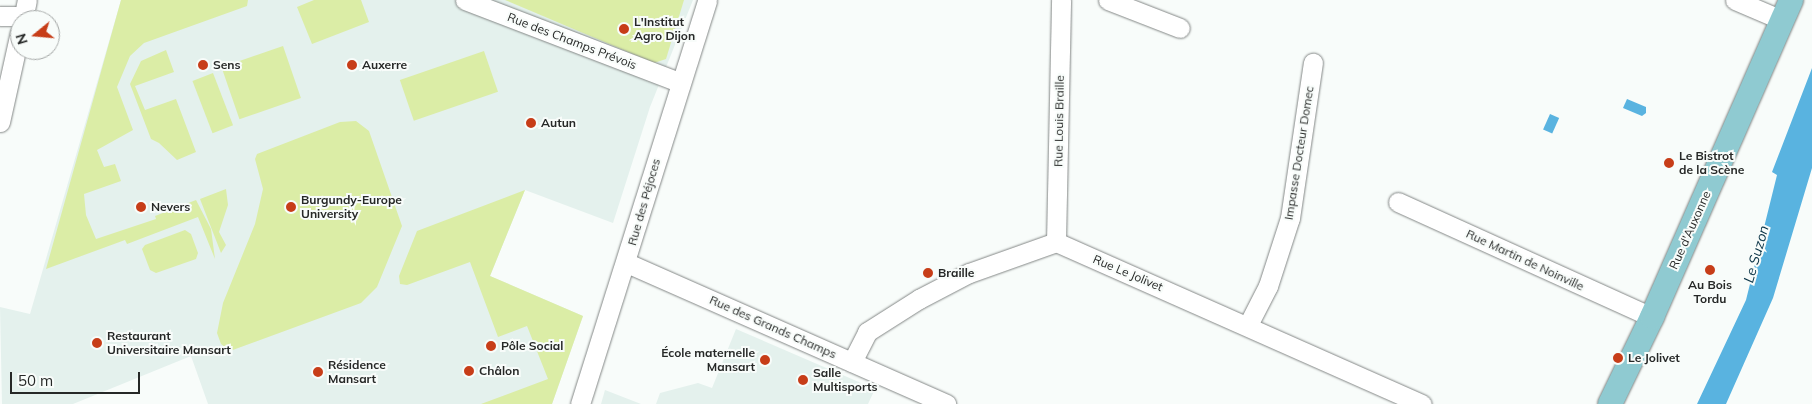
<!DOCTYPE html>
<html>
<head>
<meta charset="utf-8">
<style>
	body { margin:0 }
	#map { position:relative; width:1812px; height:404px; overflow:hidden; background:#f8fcfa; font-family:Mulish,sans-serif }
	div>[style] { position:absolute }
	.built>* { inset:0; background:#e4f1ed }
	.green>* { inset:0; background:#dbeda6; transform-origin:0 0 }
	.water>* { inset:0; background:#59b3e0; transform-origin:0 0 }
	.roads { filter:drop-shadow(0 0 1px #838786) drop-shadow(0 0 1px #838786) }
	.minor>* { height:19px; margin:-9.5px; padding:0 9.5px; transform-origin:9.5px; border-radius:9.5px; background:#fff }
	.major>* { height:24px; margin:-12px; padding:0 12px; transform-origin:12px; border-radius:12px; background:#8fcad1 }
	.dots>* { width:14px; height:14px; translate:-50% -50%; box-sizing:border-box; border:2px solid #f8fcfa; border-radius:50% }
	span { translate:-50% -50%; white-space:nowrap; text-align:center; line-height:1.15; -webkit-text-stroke:4px #f8fcfa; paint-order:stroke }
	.poi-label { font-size:12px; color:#262827; font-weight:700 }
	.left { translate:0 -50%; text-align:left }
	.right { translate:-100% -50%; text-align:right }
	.street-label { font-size:12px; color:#262827 }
	.water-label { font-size:14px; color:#0a3346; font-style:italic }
	.north { position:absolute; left:10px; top:10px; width:50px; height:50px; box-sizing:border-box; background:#f8fcfa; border:1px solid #a4a7a6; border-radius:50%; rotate:253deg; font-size:14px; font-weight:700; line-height:20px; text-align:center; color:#262827 }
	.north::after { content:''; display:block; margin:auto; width:18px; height:22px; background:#c73d18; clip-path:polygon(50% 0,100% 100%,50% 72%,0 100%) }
	.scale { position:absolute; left:10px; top:372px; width:130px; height:22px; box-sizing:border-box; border:2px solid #262827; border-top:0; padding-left:6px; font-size:15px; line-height:18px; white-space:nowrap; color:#262827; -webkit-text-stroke:4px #f8fcfa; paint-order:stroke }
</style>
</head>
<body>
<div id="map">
	<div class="built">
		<div style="clip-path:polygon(121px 0,693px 0,650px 107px,613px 223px,525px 190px,490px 276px,583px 316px,552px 404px,208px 404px,191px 356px,73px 404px,2px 404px,0 307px,30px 314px)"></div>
		<div style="clip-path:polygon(736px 329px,875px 389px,868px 404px,656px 404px,660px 393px,698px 383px,712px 388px)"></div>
		<div style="clip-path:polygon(605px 390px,641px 404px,601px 404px)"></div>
	</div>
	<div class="green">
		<div style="clip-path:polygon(121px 0,248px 0,247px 6px,144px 43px,130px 56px,117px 87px,133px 130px,97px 150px,104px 167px,115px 164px,121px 181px,84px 194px,86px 215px,96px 239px,156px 219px,155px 216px,196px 200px,211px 229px,215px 259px,198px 217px,127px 244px,125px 240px,46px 269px)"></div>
		<div style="clip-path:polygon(314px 0,361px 0,369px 22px,312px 44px,297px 7px)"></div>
		<div style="clip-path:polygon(505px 0,684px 0,666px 59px,654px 63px)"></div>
		<div style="left:283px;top:46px;width:55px;height:65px;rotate:71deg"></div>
		<div style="clip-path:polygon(166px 50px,174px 72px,135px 86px,145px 110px,176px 99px,196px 152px,177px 160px,159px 143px,151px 139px,130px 84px,141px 61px)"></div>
		<div style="left:484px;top:51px;width:43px;height:89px;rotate:71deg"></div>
		<div style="left:213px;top:73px;width:56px;height:22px;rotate:69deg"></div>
		<div style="clip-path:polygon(356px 121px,369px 131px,402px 226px,377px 287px,361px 303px,230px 351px,221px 344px,217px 333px,223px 303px,255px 224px,263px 189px,255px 159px,257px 154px,340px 122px)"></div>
		<div style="clip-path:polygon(226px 189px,228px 205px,219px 232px,226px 245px,221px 253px,200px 199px)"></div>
		<div style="clip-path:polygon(525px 190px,490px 276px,583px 316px,552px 404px,481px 404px,548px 379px,527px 326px,498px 337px,470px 262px,407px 285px,400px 284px,399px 276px,417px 231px)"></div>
		<div style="clip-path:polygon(185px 230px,191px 234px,198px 253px,196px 259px,156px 273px,150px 270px,142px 249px,145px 245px)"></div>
	</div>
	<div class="water">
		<div style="clip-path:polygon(1812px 68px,1812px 168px,1773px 298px,1726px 404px,1697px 404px,1746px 300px,1777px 175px,1772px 172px)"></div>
		<div style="clip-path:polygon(1627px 99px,1646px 107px,1646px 113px,1642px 116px,1623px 108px)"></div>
		<div style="left:1550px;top:114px;width:10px;height:17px;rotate:24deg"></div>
	</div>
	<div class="roads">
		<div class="minor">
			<div style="left:465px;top:0;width:229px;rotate:21deg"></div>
			<div style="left:1108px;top:0;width:77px;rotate:21.3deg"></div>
			<div style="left:1735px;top:0;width:51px;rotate:23.1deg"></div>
			<div style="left:0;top:16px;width:24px"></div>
			<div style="left:23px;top:20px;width:20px;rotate:-79deg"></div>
			<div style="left:0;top:122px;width:92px;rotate:-77.5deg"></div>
			<div style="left:1398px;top:202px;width:279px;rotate:24.4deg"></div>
			<div style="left:1056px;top:242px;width:242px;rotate:-88.8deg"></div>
			<div style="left:627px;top:263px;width:349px;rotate:23.8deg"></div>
			<div style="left:1248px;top:325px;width:44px;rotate:-62.9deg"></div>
			<div style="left:1268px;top:286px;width:71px;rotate:-72.1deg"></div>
			<div style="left:1290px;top:218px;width:157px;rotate:-81.6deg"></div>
			<div style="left:852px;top:362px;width:34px;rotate:-63deg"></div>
			<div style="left:867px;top:332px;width:62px;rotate:-32.4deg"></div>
			<div style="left:919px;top:299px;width:56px;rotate:-27.5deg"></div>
			<div style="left:969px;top:273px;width:92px;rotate:-19.6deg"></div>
			<div style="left:1056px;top:242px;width:400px;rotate:23.9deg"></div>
			<div style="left:580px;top:404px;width:423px;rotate:-72.5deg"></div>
		</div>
		<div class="major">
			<div style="left:1610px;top:404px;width:97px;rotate:-64.2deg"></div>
			<div style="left:1652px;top:317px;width:346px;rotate:-66.3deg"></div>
		</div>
	</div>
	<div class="dots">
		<div style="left:624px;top:29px;background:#c73d18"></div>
		<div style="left:203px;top:65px;background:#c73d18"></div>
		<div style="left:352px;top:65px;background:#c73d18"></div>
		<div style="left:531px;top:123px;background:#c73d18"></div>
		<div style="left:1669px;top:163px;background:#c73d18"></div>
		<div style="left:141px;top:207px;background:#c73d18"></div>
		<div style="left:291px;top:207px;background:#c73d18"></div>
		<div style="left:1710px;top:270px;background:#c73d18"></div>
		<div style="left:928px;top:273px;background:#c73d18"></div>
		<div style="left:97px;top:343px;background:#c73d18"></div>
		<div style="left:491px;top:346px;background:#c73d18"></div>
		<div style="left:1618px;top:358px;background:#c73d18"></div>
		<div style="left:765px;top:360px;background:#c73d18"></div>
		<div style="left:469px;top:371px;background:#c73d18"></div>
		<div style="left:318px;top:372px;background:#c73d18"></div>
		<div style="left:803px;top:380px;background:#c73d18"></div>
	</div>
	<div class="poi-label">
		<span class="left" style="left:634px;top:29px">L'Institut<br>Agro Dijon</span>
		<span class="left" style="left:213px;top:65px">Sens</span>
		<span class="left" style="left:362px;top:65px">Auxerre</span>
		<span class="left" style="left:541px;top:123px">Autun</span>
		<span class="left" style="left:1679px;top:163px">Le Bistrot<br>de la Scène</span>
		<span class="left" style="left:301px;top:207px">Burgundy-Europe<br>University</span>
		<span class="left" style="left:151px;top:207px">Nevers</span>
		<span class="left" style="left:938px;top:273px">Braille</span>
		<span style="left:1710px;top:292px">Au Bois<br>Tordu</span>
		<span class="left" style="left:107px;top:343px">Restaurant<br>Universitaire Mansart</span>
		<span class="left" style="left:501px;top:346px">Pôle Social</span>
		<span class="right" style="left:755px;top:360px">École maternelle<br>Mansart</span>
		<span class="left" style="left:1628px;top:358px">Le Jolivet</span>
		<span class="left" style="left:328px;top:372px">Résidence<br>Mansart</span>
		<span class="left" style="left:479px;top:371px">Châlon</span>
		<span class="left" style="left:813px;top:380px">Salle<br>Multisports</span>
	</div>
	<div class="street-label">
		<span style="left:572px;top:41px;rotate:21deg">Rue des Champs Prévois</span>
		<span style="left:1059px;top:121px;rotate:-89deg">Rue Louis Braille</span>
		<span style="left:1299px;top:153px;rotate:-81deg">Impasse Docteur Domec</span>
		<span style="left:644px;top:202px;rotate:-74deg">Rue des Péjoces</span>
		<span style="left:1690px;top:230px;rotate:-66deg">Rue d'Auxonne</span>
		<span style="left:1525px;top:260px;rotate:25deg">Rue Martin de Noinville</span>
		<span style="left:1128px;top:273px;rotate:23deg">Rue Le Jolivet</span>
		<span style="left:773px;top:327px;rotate:24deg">Rue des Grands Champs</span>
	</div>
	<div class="water-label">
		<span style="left:1756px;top:254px;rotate:-74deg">Le Suzon</span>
	</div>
	<div class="north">N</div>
	<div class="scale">50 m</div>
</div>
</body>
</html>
